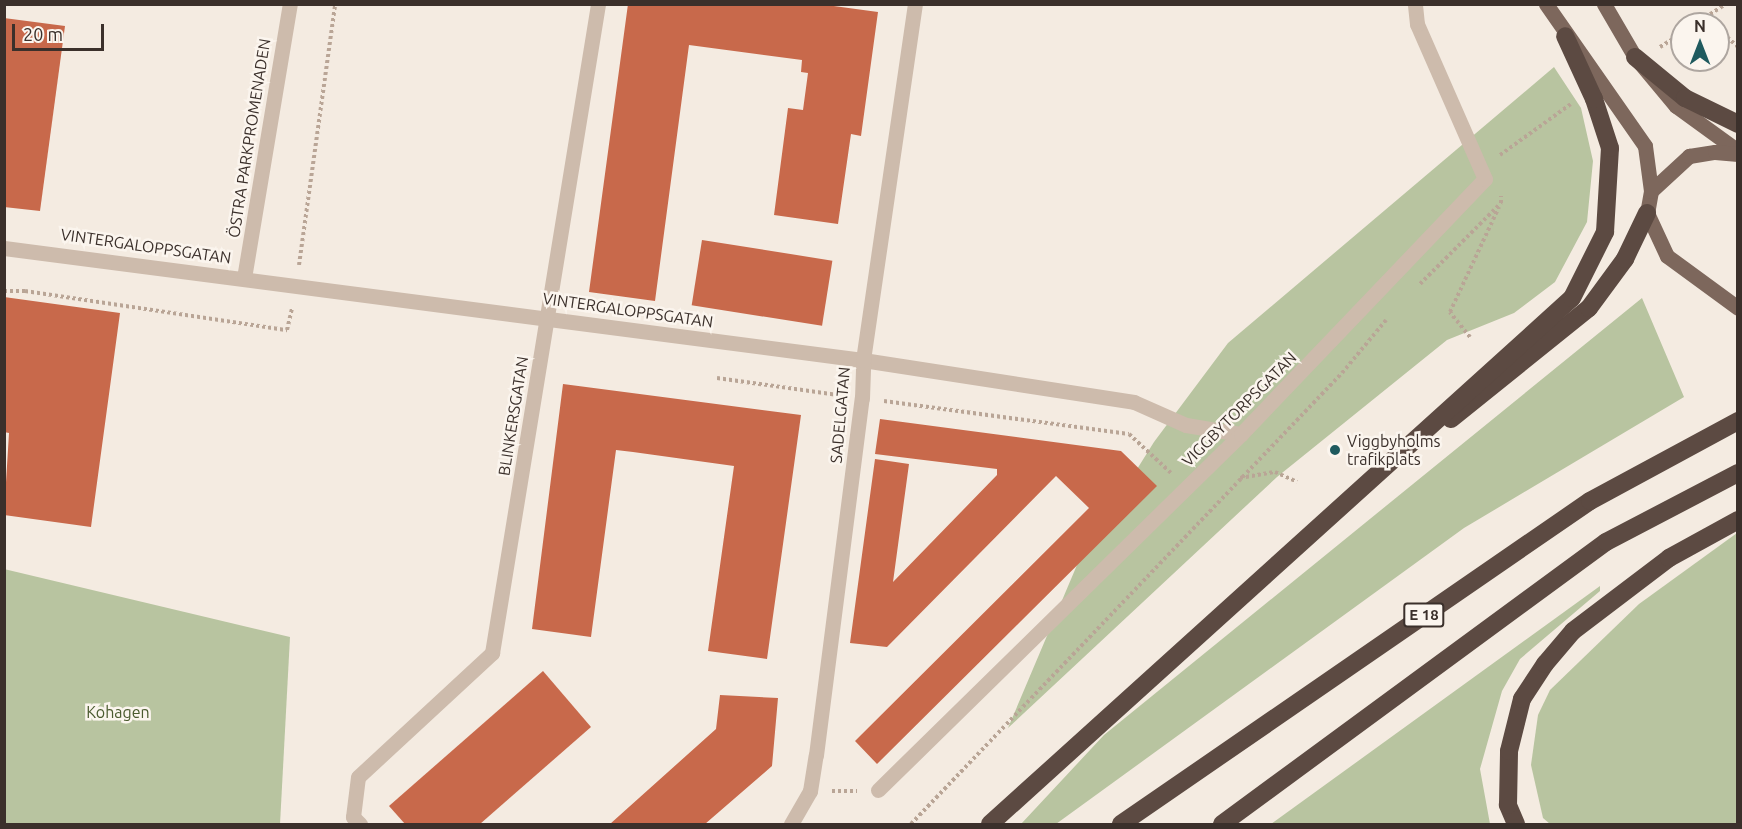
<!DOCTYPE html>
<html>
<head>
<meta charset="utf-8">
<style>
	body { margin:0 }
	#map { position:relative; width:1742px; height:829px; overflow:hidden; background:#f4ebe1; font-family:Ubuntu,sans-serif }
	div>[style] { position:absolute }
	.green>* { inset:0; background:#b8c4a0 }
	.building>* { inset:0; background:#c8694b; transform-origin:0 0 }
	.path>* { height:4px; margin-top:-2px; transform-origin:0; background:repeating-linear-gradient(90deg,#b9a596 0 3px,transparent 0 6px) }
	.minor>* { height:15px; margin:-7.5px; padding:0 7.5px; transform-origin:7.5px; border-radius:7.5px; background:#cdbbac }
	.major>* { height:15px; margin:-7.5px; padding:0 7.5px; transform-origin:7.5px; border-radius:7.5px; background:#7d675c }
	.highway>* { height:18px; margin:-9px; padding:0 9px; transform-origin:9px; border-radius:9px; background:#5c4a42 }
	.dots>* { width:16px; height:16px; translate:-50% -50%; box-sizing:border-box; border:3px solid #fbf5ee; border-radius:50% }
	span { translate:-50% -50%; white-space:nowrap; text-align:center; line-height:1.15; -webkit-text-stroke:5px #fbf5ee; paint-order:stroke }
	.shield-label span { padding:2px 4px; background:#fbf5ee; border:2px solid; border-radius:4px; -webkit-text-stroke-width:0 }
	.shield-label { font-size:15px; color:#3b302b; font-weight:700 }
	.street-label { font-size:16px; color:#3b302b }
	.poi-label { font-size:16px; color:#3b302b }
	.left { translate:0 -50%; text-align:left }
	.park-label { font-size:16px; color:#4a5a2e }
	.frame { position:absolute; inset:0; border:6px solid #3b302b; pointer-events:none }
	.north { position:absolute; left:1670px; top:12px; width:60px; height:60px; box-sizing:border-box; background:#fbf5ee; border:2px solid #aea6a0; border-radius:50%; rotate:0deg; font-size:16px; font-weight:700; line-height:24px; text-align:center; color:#3b302b }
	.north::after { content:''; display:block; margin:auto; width:21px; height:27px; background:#1f5a5e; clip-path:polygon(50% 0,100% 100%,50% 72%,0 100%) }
	.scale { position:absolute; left:12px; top:24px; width:92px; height:27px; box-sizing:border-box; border:3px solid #3b302b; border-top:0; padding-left:8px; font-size:18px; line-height:21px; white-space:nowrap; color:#3b302b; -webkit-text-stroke:4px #fbf5ee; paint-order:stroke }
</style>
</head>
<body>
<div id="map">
	<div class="green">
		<div style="clip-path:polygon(1554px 67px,1581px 108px,1593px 161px,1587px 222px,1555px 282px,1514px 313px,1447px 340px,1277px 477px,1008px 728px,1077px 565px,1154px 442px,1228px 343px)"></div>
		<div style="clip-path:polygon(1642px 298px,1684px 397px,1464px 528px,1056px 824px,1021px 824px,1104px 735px)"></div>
		<div style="clip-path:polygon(1737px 533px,1737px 824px,1550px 824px,1543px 818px,1531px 765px,1538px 715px,1550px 690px,1639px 604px)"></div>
		<div style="clip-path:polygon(4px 569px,290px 637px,280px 824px,5px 824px)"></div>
		<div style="clip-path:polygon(1600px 586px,1600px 591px,1520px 659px,1502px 691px,1480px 769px,1490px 824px,1271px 824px)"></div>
	</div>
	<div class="building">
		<div style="clip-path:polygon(628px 4px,819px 4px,878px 12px,861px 136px,851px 134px,838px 224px,774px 215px,788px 108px,803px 110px,808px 73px,801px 72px,802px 60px,689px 45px,655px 301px,589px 292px)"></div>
		<div style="clip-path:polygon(4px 18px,65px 26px,40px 211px,4px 207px)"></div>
		<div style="left:702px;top:240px;width:132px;height:66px;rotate:9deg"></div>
		<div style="clip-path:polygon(4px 297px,120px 313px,91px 527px,4px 515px,9px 433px,4px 432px)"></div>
		<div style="clip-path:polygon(563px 384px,801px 415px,767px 659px,708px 651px,734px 466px,633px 452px,616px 450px,591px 637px,532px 629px)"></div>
		<div style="clip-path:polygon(880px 419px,1121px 451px,1157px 486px,877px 764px,855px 741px,1089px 508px,1056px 476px,887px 647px,850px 643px,875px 459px,909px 464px,893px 582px,997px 475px,997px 469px,875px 454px)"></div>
		<div style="clip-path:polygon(543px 671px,591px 727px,480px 824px,405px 824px,389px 806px)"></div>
		<div style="clip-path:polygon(720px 695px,778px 698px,772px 766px,705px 824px,610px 824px,716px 729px)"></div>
	</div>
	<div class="path">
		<div style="left:1706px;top:17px;width:10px;rotate:45deg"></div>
		<div style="left:1695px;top:24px;width:37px;rotate:-33deg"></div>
		<div style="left:1718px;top:29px;width:27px;rotate:42deg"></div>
		<div style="left:1660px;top:47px;width:26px;rotate:-32deg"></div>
		<div style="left:1500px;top:155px;width:87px;rotate:-35.7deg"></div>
		<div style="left:299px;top:265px;width:263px;rotate:-82.1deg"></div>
		<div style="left:1420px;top:284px;width:115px;rotate:-45deg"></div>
		<div style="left:1501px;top:203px;width:7px;rotate:-90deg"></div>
		<div style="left:4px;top:291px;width:21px"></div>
		<div style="left:25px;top:291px;width:265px;rotate:8.5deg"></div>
		<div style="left:287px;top:330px;width:23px;rotate:-77deg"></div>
		<div style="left:1470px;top:337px;width:32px;rotate:-129deg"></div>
		<div style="left:1450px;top:312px;width:116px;rotate:-65deg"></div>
		<div style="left:717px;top:378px;width:122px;rotate:8deg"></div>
		<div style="left:884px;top:401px;width:247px;rotate:7.7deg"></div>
		<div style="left:1129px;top:434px;width:57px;rotate:42.9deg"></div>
		<div style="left:1240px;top:478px;width:36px;rotate:-10deg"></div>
		<div style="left:1275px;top:472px;width:24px;rotate:24deg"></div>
		<div style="left:832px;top:791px;width:25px"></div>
		<div style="left:911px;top:824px;width:624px;rotate:-46.3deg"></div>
		<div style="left:1342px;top:373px;width:69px;rotate:-50.3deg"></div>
	</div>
	<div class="minor">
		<div style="left:4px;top:248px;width:866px;rotate:7.43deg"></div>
		<div style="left:863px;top:360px;width:274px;rotate:8.8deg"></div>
		<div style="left:1134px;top:402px;width:57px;rotate:23.9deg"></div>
		<div style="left:1186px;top:425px;width:56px;rotate:9.3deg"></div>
		<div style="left:244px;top:278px;width:278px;rotate:-80.5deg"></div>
		<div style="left:878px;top:790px;width:508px;rotate:-44.44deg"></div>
		<div style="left:1241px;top:434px;width:353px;rotate:-46.3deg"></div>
		<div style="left:1485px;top:179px;width:169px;rotate:-113.7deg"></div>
		<div style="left:1417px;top:24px;width:20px;rotate:-96deg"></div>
		<div style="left:360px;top:824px;width:10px;rotate:-135deg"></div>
		<div style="left:353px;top:817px;width:40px;rotate:-82.9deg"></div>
		<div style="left:358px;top:777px;width:183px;rotate:-42.8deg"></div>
		<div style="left:492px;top:653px;width:658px;rotate:-80.72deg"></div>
		<div style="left:791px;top:824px;width:38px;rotate:-60deg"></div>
		<div style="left:810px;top:791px;width:36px;rotate:-81deg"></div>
		<div style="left:816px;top:755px;width:360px;rotate:-82.7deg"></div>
		<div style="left:862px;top:398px;width:38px;rotate:-88deg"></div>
		<div style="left:863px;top:360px;width:360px;rotate:-81.7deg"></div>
	</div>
	<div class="major">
		<div style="left:1546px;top:4px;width:173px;rotate:55.1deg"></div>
		<div style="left:1645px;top:146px;width:45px;rotate:82.4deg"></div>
		<div style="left:1651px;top:191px;width:22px;rotate:100deg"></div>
		<div style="left:1647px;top:213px;width:47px;rotate:65.1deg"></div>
		<div style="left:1667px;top:256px;width:88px;rotate:36.2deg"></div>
		<div style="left:1604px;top:4px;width:61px;rotate:59.7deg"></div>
		<div style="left:1635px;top:57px;width:64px;rotate:50.1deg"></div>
		<div style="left:1676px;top:106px;width:77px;rotate:36deg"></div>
		<div style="left:1651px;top:191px;width:52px;rotate:-42.6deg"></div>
		<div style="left:1689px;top:156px;width:26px;rotate:-9deg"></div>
		<div style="left:1715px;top:152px;width:23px;rotate:5deg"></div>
	</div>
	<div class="highway">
		<div style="left:1635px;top:57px;width:65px;rotate:39.4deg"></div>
		<div style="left:1685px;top:98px;width:59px;rotate:26.1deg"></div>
		<div style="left:1451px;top:419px;width:177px;rotate:-38.8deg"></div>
		<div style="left:1589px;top:308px;width:61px;rotate:-53.7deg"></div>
		<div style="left:1625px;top:259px;width:51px;rotate:-64.4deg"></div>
		<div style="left:990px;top:824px;width:784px;rotate:-42.11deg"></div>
		<div style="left:1572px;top:298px;width:74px;rotate:-63.4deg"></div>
		<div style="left:1605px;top:232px;width:84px;rotate:-86.6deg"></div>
		<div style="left:1610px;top:148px;width:52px;rotate:-108.1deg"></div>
		<div style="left:1594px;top:99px;width:69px;rotate:-114.7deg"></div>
		<div style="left:1121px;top:824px;width:569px;rotate:-34.56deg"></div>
		<div style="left:1590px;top:501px;width:168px;rotate:-28.4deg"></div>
		<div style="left:1222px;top:824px;width:476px;rotate:-36.3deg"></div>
		<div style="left:1606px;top:542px;width:149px;rotate:-27.6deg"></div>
		<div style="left:1516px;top:824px;width:21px;rotate:-113deg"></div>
		<div style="left:1508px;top:805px;width:54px;rotate:-88.9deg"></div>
		<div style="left:1509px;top:751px;width:54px;rotate:-76deg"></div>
		<div style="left:1522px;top:699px;width:42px;rotate:-56.7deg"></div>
		<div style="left:1545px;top:664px;width:43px;rotate:-49.7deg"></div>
		<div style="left:1573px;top:631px;width:121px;rotate:-37.2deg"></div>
		<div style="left:1669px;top:558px;width:79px;rotate:-28.8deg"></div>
	</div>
	<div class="dots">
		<div style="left:1335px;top:450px;background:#1f5a5e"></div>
	</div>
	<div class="shield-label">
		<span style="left:1424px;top:615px">E 18</span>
	</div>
	<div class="street-label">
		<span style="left:249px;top:138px;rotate:-81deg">ÖSTRA PARKPROMENADEN</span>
		<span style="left:146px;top:246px;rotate:8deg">VINTERGALOPPSGATAN</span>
		<span style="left:628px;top:310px;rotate:8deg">VINTERGALOPPSGATAN</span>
		<span style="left:1239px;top:409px;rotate:-45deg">VIGGBYTORPSGATAN</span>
		<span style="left:840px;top:415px;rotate:-85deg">SADELGATAN</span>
		<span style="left:513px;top:416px;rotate:-81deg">BLINKERSGATAN</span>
	</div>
	<div class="poi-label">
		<span class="left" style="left:1347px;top:450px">Viggbyholms<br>trafikplats</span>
	</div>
	<div class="park-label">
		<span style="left:118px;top:712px">Kohagen</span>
	</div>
	<div class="frame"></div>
	<div class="north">N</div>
	<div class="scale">20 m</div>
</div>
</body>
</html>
